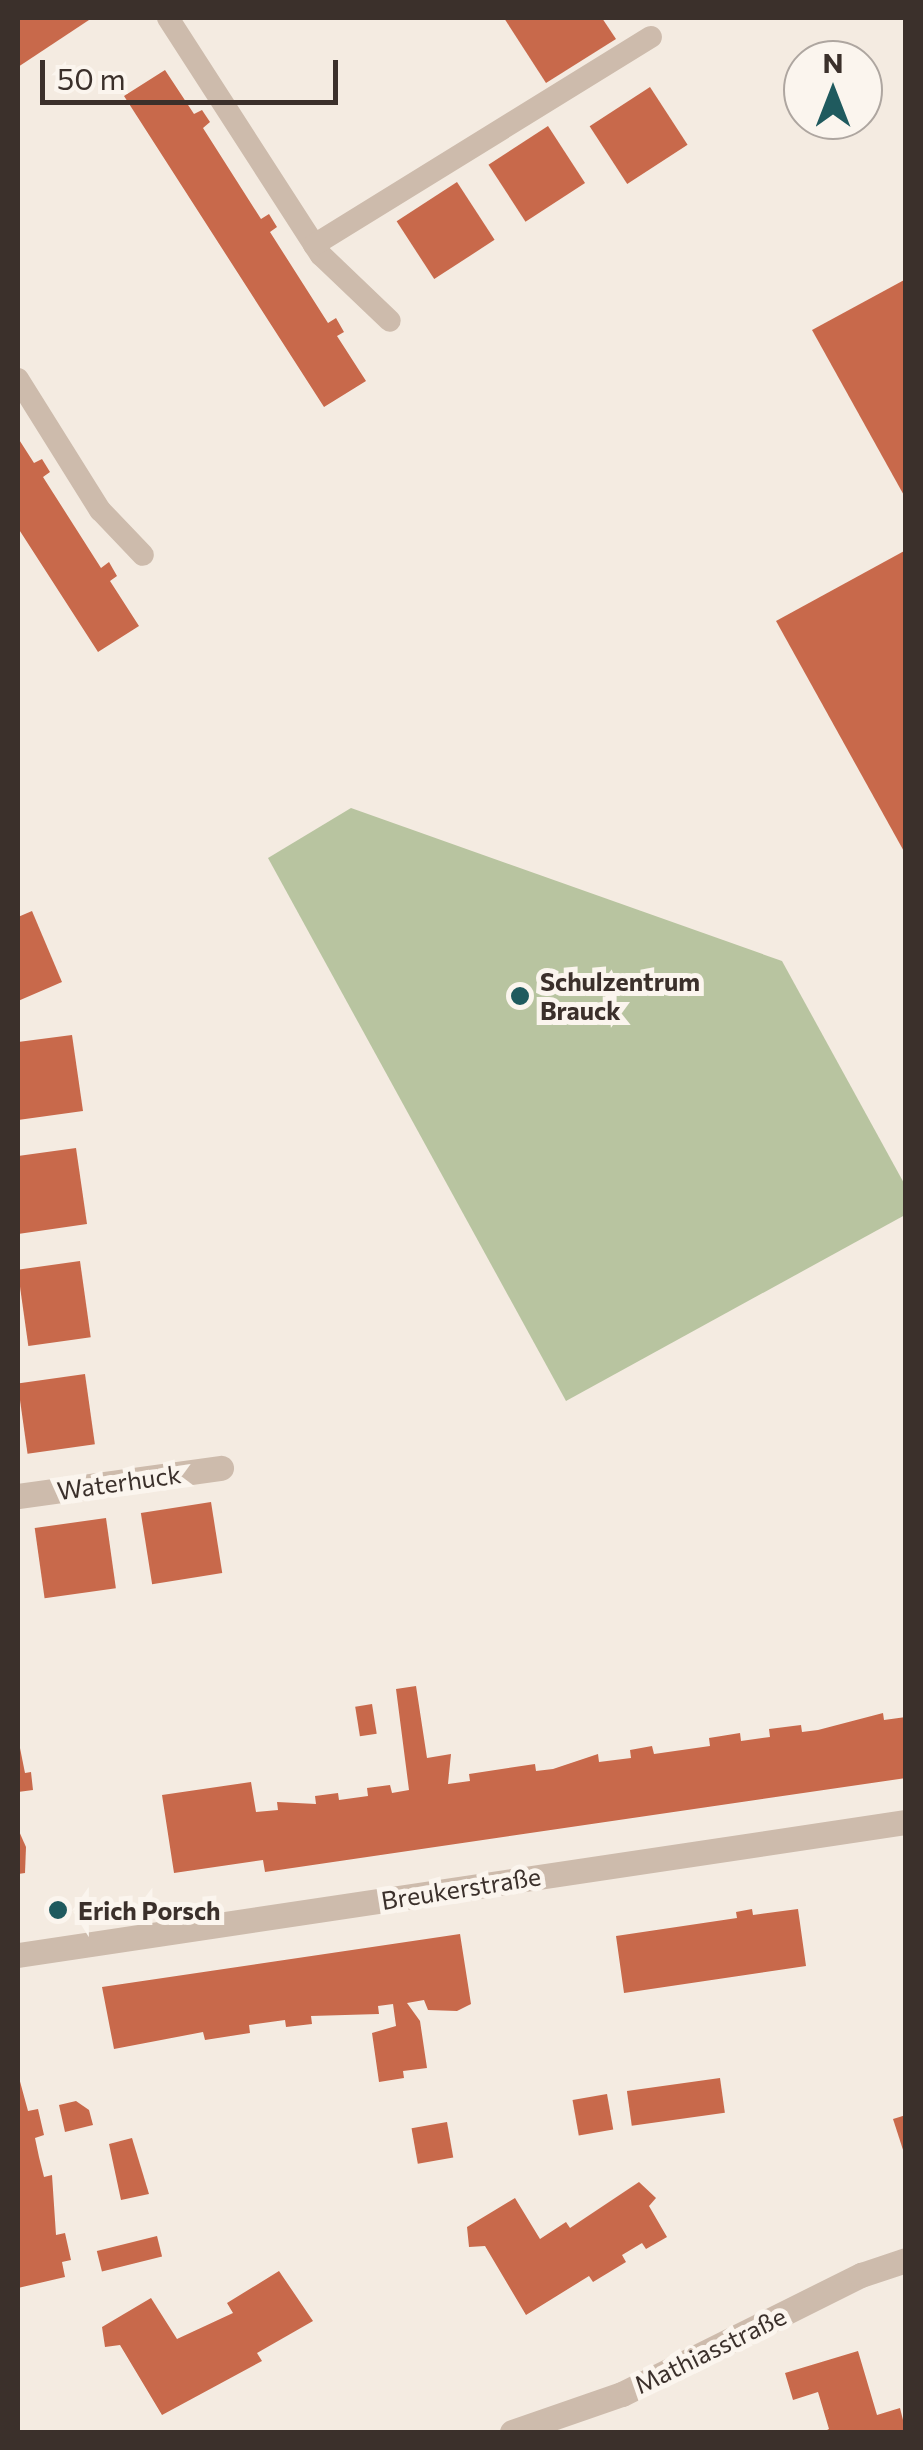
<!DOCTYPE html>
<html>
<head>
<meta charset="utf-8">
<style>
	body { margin:0 }
	#map { position:relative; width:923px; height:2450px; overflow:hidden; background:#f4ebe1; font-family:Commissioner,sans-serif }
	div>[style] { position:absolute }
	.green>* { inset:0; background:#b8c4a0 }
	.building>* { inset:0; background:#c8694b; transform-origin:0 0 }
	.lane>* { height:22px; margin:-11px; padding:0 11px; transform-origin:11px; border-radius:11px; background:#cdbbac }
	.street>* { height:25px; margin:-12.5px; padding:0 12.5px; transform-origin:12.5px; border-radius:12.5px; background:#cdbbac }
	.dots>* { width:28px; height:28px; translate:-50% -50%; box-sizing:border-box; border:5px solid #fbf5ee; border-radius:50% }
	span { translate:-50% -50%; white-space:nowrap; text-align:center; line-height:1.15; -webkit-text-stroke:10px #fbf5ee; paint-order:stroke }
	.poi-label { font-size:25px; color:#3b302b; font-weight:700 }
	.left { translate:0 -50%; text-align:left }
	.street-label { font-size:25px; color:#3b302b }
	.frame { position:absolute; inset:0; border:20px solid #3b302b; pointer-events:none }
	.north { position:absolute; left:783px; top:40px; width:100px; height:100px; box-sizing:border-box; background:#fbf5ee; border:2px solid #aea6a0; border-radius:50%; rotate:0deg; font-size:28px; font-weight:700; line-height:40px; text-align:center; color:#3b302b }
	.north::after { content:''; display:block; margin:auto; width:35px; height:45px; background:#1f5a5e; clip-path:polygon(50% 0,100% 100%,50% 72%,0 100%) }
	.scale { position:absolute; left:40px; top:60px; width:298px; height:45px; box-sizing:border-box; border:5px solid #3b302b; border-top:0; padding-left:12px; font-size:30px; line-height:35px; white-space:nowrap; color:#3b302b; -webkit-text-stroke:8px #fbf5ee; paint-order:stroke }
</style>
</head>
<body>
<div id="map">
	<div class="green">
		<div style="clip-path:polygon(351px 808px,782px 961px,905px 1185px,905px 1215px,566px 1401px,268px 858px)"></div>
	</div>
	<div class="building">
		<div style="clip-path:polygon(18px 18px,92px 18px,18px 67px)"></div>
		<div style="clip-path:polygon(504px 18px,602px 18px,616px 39px,546px 83px)"></div>
		<div style="clip-path:polygon(165px 70px,194px 114px,202px 110px,210px 122px,203px 128px,261px 219px,269px 214px,277px 227px,270px 232px,328px 323px,336px 318px,344px 332px,337px 336px,366px 381px,324px 407px,124px 96px)"></div>
		<div style="left:650px;top:87px;width:69px;height:72px;rotate:57deg"></div>
		<div style="left:548px;top:126px;width:68px;height:71px;rotate:57deg"></div>
		<div style="left:457px;top:182px;width:69px;height:72px;rotate:57deg"></div>
		<div style="clip-path:polygon(906px 279px,906px 499px,812px 330px)"></div>
		<div style="clip-path:polygon(18px 438px,34px 463px,42px 459px,50px 472px,43px 477px,101px 568px,109px 562px,117px 576px,110px 581px,139px 626px,98px 652px,18px 528px)"></div>
		<div style="clip-path:polygon(906px 550px,906px 855px,776px 621px)"></div>
		<div style="clip-path:polygon(32px 911px,62px 982px,18px 1001px,18px 917px)"></div>
		<div style="clip-path:polygon(72px 1035px,83px 1111px,18px 1120px,18px 1042px)"></div>
		<div style="clip-path:polygon(76px 1148px,87px 1224px,18px 1234px,18px 1156px)"></div>
		<div style="left:80px;top:1261px;width:77px;height:63px;rotate:82deg"></div>
		<div style="left:85px;top:1374px;width:71px;height:68px;rotate:82deg"></div>
		<div style="left:211px;top:1502px;width:72px;height:71px;rotate:81deg"></div>
		<div style="left:106px;top:1518px;width:71px;height:72px;rotate:82deg"></div>
		<div style="clip-path:polygon(416px 1686px,427px 1758px,451px 1754px,448px 1784px,470px 1781px,469px 1774px,535px 1764px,536px 1771px,553px 1769px,598px 1754px,599px 1762px,631px 1758px,630px 1750px,652px 1746px,654px 1754px,710px 1746px,709px 1738px,740px 1733px,741px 1741px,770px 1737px,769px 1729px,801px 1725px,802px 1732px,818px 1730px,883px 1713px,884px 1720px,906px 1717px,906px 1778px,265px 1872px,263px 1860px,174px 1873px,162px 1795px,251px 1782px,256px 1812px,278px 1810px,277px 1802px,316px 1804px,315px 1796px,338px 1793px,339px 1800px,368px 1796px,367px 1788px,390px 1785px,392px 1793px,409px 1790px,396px 1689px)"></div>
		<div style="left:372px;top:1704px;width:30px;height:17px;rotate:81deg"></div>
		<div style="clip-path:polygon(18px 1738px,25px 1773px,31px 1772px,33px 1790px,18px 1792px)"></div>
		<div style="clip-path:polygon(18px 1829px,26px 1847px,25px 1873px,18px 1874px)"></div>
		<div style="clip-path:polygon(752px 1909px,753px 1915px,798px 1909px,806px 1966px,624px 1993px,616px 1936px,737px 1918px,736px 1912px)"></div>
		<div style="clip-path:polygon(460px 1934px,471px 2004px,457px 2011px,428px 2010px,424px 2000px,407px 2003px,420px 2021px,427px 2068px,403px 2071px,404px 2078px,379px 2082px,372px 2033px,396px 2026px,393px 2004px,378px 2006px,379px 2014px,311px 2016px,312px 2024px,286px 2027px,285px 2020px,249px 2025px,250px 2033px,205px 2040px,203px 2032px,114px 2049px,102px 1987px)"></div>
		<div style="clip-path:polygon(18px 2074px,28px 2111px,38px 2109px,44px 2135px,35px 2138px,39px 2157px,44px 2177px,52px 2175px,56px 2235px,65px 2233px,71px 2260px,62px 2262px,65px 2277px,18px 2288px)"></div>
		<div style="left:720px;top:2078px;width:35px;height:94px;rotate:82deg"></div>
		<div style="left:607px;top:2094px;width:36px;height:35px;rotate:80deg"></div>
		<div style="clip-path:polygon(76px 2101px,89px 2110px,93px 2125px,65px 2132px,59px 2105px)"></div>
		<div style="clip-path:polygon(906px 2115px,906px 2156px,905px 2156px,893px 2119px)"></div>
		<div style="left:447px;top:2122px;width:36px;height:36px;rotate:80deg"></div>
		<div style="clip-path:polygon(132px 2138px,149px 2194px,121px 2200px,109px 2144px)"></div>
		<div style="clip-path:polygon(639px 2182px,656px 2198px,649px 2206px,667px 2237px,646px 2249px,642px 2243px,622px 2255px,626px 2262px,593px 2282px,589px 2276px,526px 2315px,485px 2246px,469px 2247px,467px 2227px,515px 2198px,540px 2239px,566px 2222px,570px 2228px)"></div>
		<div style="left:157px;top:2236px;width:21px;height:62px;rotate:76deg"></div>
		<div style="clip-path:polygon(279px 2271px,313px 2321px,257px 2353px,262px 2361px,162px 2415px,120px 2345px,105px 2347px,102px 2327px,151px 2298px,177px 2339px,233px 2313px,227px 2303px)"></div>
		<div style="clip-path:polygon(858px 2351px,877px 2415px,900px 2408px,906px 2432px,823px 2432px,829px 2429px,818px 2392px,793px 2400px,785px 2373px)"></div>
	</div>
	<div class="lane">
		<div style="left:168px;top:18px;width:282px;rotate:57.2deg"></div>
		<div style="left:321px;top:255px;width:95px;rotate:43.7deg"></div>
		<div style="left:314px;top:245px;width:396px;rotate:-31.7deg"></div>
		<div style="left:18px;top:379px;width:155px;rotate:58deg"></div>
		<div style="left:100px;top:510px;width:62px;rotate:46.3deg"></div>
	</div>
	<div class="street">
		<div style="left:18px;top:1496px;width:205px;rotate:-7.9deg"></div>
		<div style="left:18px;top:1955px;width:898px;rotate:-8.52deg"></div>
		<div style="left:512px;top:2432px;width:116px;rotate:-19.1deg"></div>
		<div style="left:622px;top:2394px;width:267px;rotate:-26.5deg"></div>
		<div style="left:861px;top:2275px;width:47px;rotate:-18.4deg"></div>
	</div>
	<div class="dots">
		<div style="left:520px;top:996px;background:#1f5a5e"></div>
		<div style="left:58px;top:1910px;background:#1f5a5e"></div>
	</div>
	<div class="poi-label">
		<span class="left" style="left:540px;top:996px">Schulzentrum<br>Brauck</span>
		<span class="left" style="left:78px;top:1910px">Erich Porsch</span>
	</div>
	<div class="street-label">
		<span style="left:119px;top:1482px;rotate:-8deg">Waterhuck</span>
		<span style="left:461px;top:1888px;rotate:-9deg">Breukerstraße</span>
		<span style="left:710px;top:2350px;rotate:-26deg">Mathiasstraße</span>
	</div>
	<div class="frame"></div>
	<div class="north">N</div>
	<div class="scale">50 m</div>
</div>
</body>
</html>
